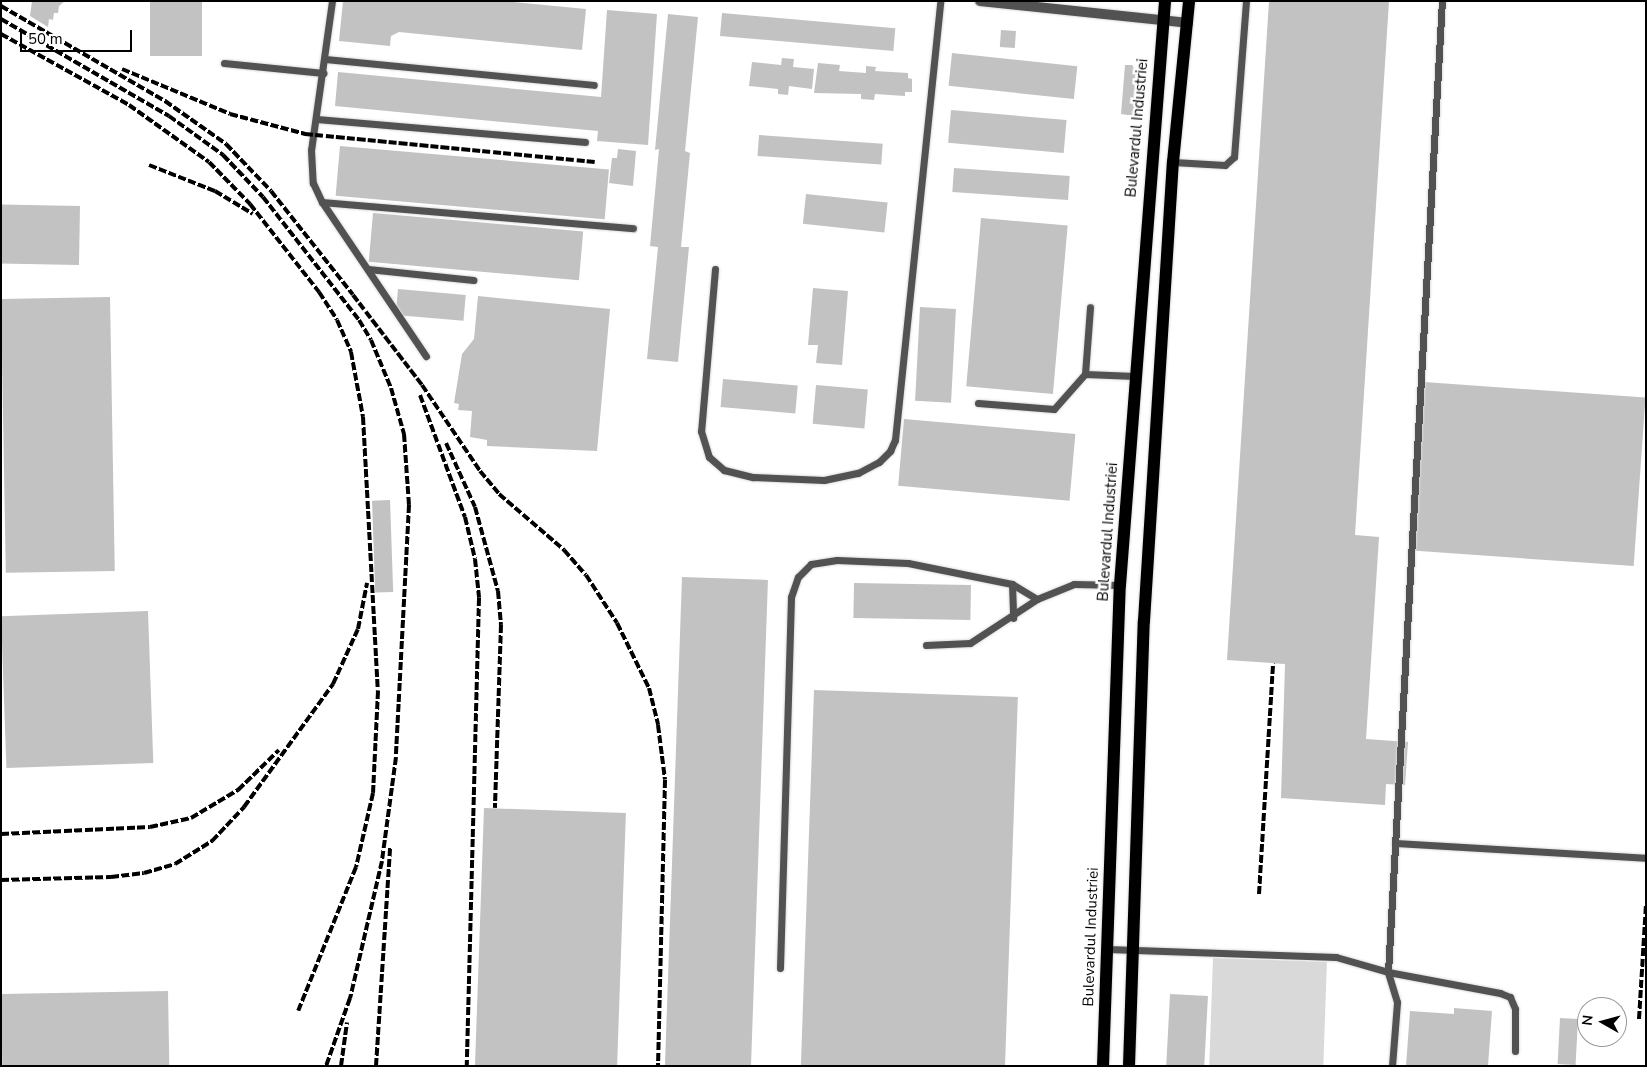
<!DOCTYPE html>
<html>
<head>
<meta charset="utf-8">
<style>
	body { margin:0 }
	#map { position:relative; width:1647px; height:1067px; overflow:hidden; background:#fff; font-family:"Nunito Sans",sans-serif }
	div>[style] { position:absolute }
	.green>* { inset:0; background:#d9d9d9; transform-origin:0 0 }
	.building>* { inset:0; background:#c2c2c2; transform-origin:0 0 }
	.roads { filter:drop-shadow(0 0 1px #dbdbdb) drop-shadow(0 0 1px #dbdbdb) }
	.service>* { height:7px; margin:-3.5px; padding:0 3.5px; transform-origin:3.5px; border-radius:3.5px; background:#525252 }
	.minor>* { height:10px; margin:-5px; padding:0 5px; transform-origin:5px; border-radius:5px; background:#525252 }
	.primary>* { height:12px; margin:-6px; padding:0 6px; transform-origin:6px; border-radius:6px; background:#000 }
	.rail>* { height:4px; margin-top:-2px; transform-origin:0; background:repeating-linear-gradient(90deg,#000 0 8px,transparent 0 10.5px) }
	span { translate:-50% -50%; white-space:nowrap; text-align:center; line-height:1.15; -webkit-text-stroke:5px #fff; paint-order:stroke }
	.street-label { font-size:15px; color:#000 }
	.frame { position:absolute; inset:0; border:2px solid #000; pointer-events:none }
	.north { position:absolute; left:1577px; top:997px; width:50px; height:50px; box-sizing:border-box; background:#fff; border:1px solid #999; border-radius:50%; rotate:277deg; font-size:14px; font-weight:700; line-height:20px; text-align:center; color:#000 }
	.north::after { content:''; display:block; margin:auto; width:18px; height:22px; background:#000; clip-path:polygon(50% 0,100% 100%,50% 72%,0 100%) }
	.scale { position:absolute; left:20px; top:30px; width:112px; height:22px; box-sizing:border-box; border:2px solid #000; border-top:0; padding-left:6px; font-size:15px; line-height:18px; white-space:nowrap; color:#000; -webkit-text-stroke:4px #fff; paint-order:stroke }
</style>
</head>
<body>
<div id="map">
	<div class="green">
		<div style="left:1213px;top:958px;width:114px;height:108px;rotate:2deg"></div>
	</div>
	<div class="building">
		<div style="clip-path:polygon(32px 1px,65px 1px,59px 6px,58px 13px,54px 13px,53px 20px,49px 19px,48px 27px,30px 16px)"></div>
		<div style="left:150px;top:1px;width:52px;height:55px"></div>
		<div style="clip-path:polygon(343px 1px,503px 1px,586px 9px,582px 50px,399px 32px,391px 36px,390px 46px,339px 41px)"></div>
		<div style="clip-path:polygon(1269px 1px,1389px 1px,1355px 535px,1379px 537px,1366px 739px,1408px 742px,1405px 785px,1386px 784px,1385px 805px,1281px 798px,1285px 664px,1227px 660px)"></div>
		<div style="clip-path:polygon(607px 10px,657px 14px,648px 145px,597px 141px,598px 131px,335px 106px,338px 72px,601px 97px)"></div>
		<div style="left:722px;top:13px;width:174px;height:23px;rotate:5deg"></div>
		<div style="clip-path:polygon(668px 14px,698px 17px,685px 151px,690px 153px,681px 247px,689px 247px,678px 362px,647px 359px,658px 247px,650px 246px,659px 149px,655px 150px)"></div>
		<div style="left:1001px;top:30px;width:15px;height:17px;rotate:4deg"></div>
		<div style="left:952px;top:53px;width:126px;height:33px;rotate:6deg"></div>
		<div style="clip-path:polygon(782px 58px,794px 59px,793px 67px,814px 69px,812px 89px,789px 86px,788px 95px,778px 94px,778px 89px,749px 86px,752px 62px,781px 65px)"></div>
		<div style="clip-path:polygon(818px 63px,840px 65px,839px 71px,866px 73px,866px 66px,876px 67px,875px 71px,908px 73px,908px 78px,912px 79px,912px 92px,905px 92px,905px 96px,875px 94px,874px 100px,861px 99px,861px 94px,814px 93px)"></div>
		<div style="clip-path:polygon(1125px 65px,1132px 65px,1137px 72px,1134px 116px,1121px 114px)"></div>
		<div style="left:951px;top:110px;width:116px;height:33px;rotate:5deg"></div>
		<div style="left:759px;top:135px;width:124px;height:21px;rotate:4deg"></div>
		<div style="left:340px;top:146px;width:270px;height:50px;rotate:5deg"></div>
		<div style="clip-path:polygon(618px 149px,636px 151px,633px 186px,609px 183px,612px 158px,617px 158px)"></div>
		<div style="left:954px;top:168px;width:116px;height:24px;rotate:4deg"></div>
		<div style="left:806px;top:194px;width:82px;height:30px;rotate:6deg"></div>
		<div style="left:80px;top:206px;width:59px;height:79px;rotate:91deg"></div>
		<div style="left:373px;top:213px;width:211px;height:49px;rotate:5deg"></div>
		<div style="left:981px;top:218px;width:87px;height:169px;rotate:5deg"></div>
		<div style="clip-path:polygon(813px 288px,848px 291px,842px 365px,816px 363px,818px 345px,808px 345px)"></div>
		<div style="left:398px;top:289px;width:68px;height:26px;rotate:5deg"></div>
		<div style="clip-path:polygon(478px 296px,610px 309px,597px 451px,487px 446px,487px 440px,470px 437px,472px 411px,458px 410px,459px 404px,454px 403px,462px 354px,474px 339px)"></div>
		<div style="left:110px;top:297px;width:274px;height:109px;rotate:89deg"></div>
		<div style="left:920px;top:307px;width:36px;height:94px;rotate:3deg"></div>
		<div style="left:723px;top:379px;width:75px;height:28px;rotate:5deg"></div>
		<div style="left:1424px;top:382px;width:222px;height:169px;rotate:4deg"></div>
		<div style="left:816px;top:385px;width:52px;height:39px;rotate:5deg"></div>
		<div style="left:904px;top:419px;width:172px;height:67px;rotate:5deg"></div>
		<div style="left:390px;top:500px;width:92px;height:18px;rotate:88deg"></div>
		<div style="left:682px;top:577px;width:86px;height:489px;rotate:2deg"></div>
		<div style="left:854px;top:583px;width:117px;height:35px;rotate:1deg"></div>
		<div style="left:148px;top:611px;width:152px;height:147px;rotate:88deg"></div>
		<div style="left:814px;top:690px;width:204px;height:376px;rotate:2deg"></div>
		<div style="left:484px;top:808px;width:142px;height:258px;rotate:2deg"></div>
		<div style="left:168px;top:991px;width:75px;height:167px;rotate:89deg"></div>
		<div style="left:1170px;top:994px;width:38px;height:72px;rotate:3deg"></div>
		<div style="clip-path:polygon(1454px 1008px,1492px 1011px,1488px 1066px,1406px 1066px,1410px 1011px,1454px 1014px)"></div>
		<div style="left:1560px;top:1018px;width:18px;height:46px;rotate:3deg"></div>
	</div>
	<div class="roads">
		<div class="service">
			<div style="left:332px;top:1px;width:150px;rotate:98deg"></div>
			<div style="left:311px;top:150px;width:33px;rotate:87deg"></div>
			<div style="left:313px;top:183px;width:21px;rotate:65deg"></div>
			<div style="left:322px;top:202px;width:186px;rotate:56deg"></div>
			<div style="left:325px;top:59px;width:270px;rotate:5.5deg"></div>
			<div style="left:224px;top:63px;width:100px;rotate:5.8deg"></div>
			<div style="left:317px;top:119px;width:269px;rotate:4.9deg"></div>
			<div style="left:1173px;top:162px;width:52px;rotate:3.3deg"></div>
			<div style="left:1225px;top:165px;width:12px;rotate:-42deg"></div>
			<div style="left:1234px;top:157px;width:156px;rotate:-85.6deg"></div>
			<div style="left:322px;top:202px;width:312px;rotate:4.8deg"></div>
			<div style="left:368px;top:269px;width:106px;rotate:6deg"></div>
			<div style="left:715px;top:269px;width:163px;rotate:94.9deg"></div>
			<div style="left:701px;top:431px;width:27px;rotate:73deg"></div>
			<div style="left:709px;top:457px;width:20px;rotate:41deg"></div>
			<div style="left:724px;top:470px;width:30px;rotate:14deg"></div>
			<div style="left:753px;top:477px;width:71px;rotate:2.4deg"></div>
			<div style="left:824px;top:480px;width:35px;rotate:-12deg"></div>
			<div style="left:858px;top:473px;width:24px;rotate:-28deg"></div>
			<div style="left:879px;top:462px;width:16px;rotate:-45deg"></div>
			<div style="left:890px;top:451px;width:12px;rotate:-66deg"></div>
			<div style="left:895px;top:440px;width:441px;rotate:-84.1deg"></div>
			<div style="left:1085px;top:374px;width:67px;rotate:-85.7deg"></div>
			<div style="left:978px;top:403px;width:76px;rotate:4.5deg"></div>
			<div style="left:1054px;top:409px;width:47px;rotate:-48.5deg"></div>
			<div style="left:1085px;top:374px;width:50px;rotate:2.3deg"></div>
			<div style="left:1012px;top:584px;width:34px;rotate:88deg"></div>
			<div style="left:926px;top:645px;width:44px;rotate:-2.6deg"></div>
			<div style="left:970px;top:643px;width:80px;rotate:-33.3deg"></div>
			<div style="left:1037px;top:599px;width:40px;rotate:-22deg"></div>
			<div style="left:1074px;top:584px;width:46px;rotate:1.2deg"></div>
			<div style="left:1395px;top:843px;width:251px;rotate:3.4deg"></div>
			<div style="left:1107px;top:949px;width:229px;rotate:2deg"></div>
			<div style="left:1336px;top:957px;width:54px;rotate:16.1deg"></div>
			<div style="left:1388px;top:972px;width:114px;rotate:10.6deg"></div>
			<div style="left:1500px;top:993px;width:11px;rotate:22deg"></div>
			<div style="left:1510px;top:997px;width:13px;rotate:67deg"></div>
			<div style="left:1515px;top:1009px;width:42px;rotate:90deg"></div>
			<div style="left:780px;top:968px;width:371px;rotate:-88.3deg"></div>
			<div style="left:791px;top:597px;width:21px;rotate:-71deg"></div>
			<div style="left:798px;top:577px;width:18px;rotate:-45deg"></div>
			<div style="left:811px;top:564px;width:26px;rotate:-9deg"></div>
			<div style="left:837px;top:560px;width:71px;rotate:2.4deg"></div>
			<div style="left:908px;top:563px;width:106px;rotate:11.4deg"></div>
			<div style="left:1012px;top:584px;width:29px;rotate:31deg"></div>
			<div style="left:1392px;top:1066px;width:64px;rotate:-85.5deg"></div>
			<div style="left:1397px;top:1002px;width:31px;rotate:-107deg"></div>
			<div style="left:1388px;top:972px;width:973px;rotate:-86.82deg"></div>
		</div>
		<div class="minor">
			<div style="left:980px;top:1px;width:209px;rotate:6deg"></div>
		</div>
		<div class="primary">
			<div style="left:1103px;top:1066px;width:481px;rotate:-88deg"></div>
			<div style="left:1120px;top:585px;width:586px;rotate:-85.59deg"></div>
			<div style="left:1129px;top:1066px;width:445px;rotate:-88.1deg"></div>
			<div style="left:1144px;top:621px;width:460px;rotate:-86.4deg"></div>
			<div style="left:1173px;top:162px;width:162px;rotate:-84.3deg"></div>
		</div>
	</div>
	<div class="rail">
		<div style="left:1px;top:6px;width:190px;rotate:30.1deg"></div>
		<div style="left:165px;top:101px;width:75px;rotate:35.2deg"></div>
		<div style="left:226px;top:144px;width:65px;rotate:46.2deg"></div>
		<div style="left:271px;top:191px;width:132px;rotate:51.7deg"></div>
		<div style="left:353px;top:295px;width:113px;rotate:52.5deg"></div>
		<div style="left:422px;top:385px;width:104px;rotate:56deg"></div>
		<div style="left:480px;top:471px;width:30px;rotate:50deg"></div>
		<div style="left:499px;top:494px;width:86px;rotate:40.7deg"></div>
		<div style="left:564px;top:550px;width:33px;rotate:49deg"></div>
		<div style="left:586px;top:575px;width:57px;rotate:57.1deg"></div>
		<div style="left:617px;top:623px;width:72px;rotate:63.8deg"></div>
		<div style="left:649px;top:688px;width:38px;rotate:76deg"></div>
		<div style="left:658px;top:725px;width:55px;rotate:82.7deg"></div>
		<div style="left:665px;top:780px;width:286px;rotate:91.4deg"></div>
		<div style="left:1px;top:19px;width:194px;rotate:30deg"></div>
		<div style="left:169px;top:116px;width:67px;rotate:35.8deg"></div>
		<div style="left:223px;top:155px;width:58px;rotate:46.4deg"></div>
		<div style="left:263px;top:197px;width:156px;rotate:52deg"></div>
		<div style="left:359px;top:320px;width:23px;rotate:59deg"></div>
		<div style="left:371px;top:340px;width:52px;rotate:67.4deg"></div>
		<div style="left:391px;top:388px;width:48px;rotate:74.2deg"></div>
		<div style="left:404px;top:434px;width:71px;rotate:86deg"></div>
		<div style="left:409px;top:505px;width:252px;rotate:93deg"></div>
		<div style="left:396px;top:757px;width:105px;rotate:97.7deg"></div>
		<div style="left:382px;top:861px;width:141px;rotate:103.1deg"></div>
		<div style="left:350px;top:998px;width:72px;rotate:109.4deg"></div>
		<div style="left:1px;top:34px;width:146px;rotate:29deg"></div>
		<div style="left:129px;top:105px;width:98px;rotate:35.5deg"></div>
		<div style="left:209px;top:162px;width:59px;rotate:45.7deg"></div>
		<div style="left:250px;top:204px;width:112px;rotate:51.9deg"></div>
		<div style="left:319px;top:292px;width:33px;rotate:57deg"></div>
		<div style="left:337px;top:320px;width:35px;rotate:66deg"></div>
		<div style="left:351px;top:352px;width:66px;rotate:79.5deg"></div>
		<div style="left:363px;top:417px;width:274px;rotate:86.9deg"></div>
		<div style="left:378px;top:691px;width:102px;rotate:92.8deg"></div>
		<div style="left:373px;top:793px;width:76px;rotate:102.9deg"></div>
		<div style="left:356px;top:867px;width:155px;rotate:111.9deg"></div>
		<div style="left:122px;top:69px;width:117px;rotate:22.6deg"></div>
		<div style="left:230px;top:114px;width:78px;rotate:14.9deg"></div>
		<div style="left:305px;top:134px;width:291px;rotate:5.5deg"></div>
		<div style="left:149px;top:165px;width:71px;rotate:21.5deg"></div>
		<div style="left:215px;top:191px;width:44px;rotate:31.2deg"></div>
		<div style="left:420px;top:395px;width:130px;rotate:69.8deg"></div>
		<div style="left:465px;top:517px;width:43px;rotate:76.6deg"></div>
		<div style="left:475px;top:559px;width:39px;rotate:84deg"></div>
		<div style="left:479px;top:598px;width:468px;rotate:91.5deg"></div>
		<div style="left:446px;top:443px;width:70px;rotate:65.6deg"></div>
		<div style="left:475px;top:507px;width:87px;rotate:74.7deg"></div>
		<div style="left:498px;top:591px;width:34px;rotate:85deg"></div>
		<div style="left:501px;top:625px;width:183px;rotate:91.9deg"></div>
		<div style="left:1px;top:834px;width:149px;rotate:-2.7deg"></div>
		<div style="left:150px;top:827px;width:42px;rotate:-12.4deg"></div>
		<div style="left:191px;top:818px;width:55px;rotate:-30.8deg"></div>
		<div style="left:238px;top:790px;width:57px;rotate:-44.3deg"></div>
		<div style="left:1px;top:880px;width:110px;rotate:-1.6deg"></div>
		<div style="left:111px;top:877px;width:33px;rotate:-7deg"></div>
		<div style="left:144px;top:873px;width:32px;rotate:-16deg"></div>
		<div style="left:175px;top:864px;width:44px;rotate:-31.9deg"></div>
		<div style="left:212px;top:841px;width:47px;rotate:-46.7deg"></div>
		<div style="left:244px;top:807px;width:152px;rotate:-54.1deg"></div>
		<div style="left:333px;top:684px;width:60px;rotate:-65.6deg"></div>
		<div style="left:358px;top:629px;width:47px;rotate:-78.9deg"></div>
		<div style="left:1259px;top:894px;width:231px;rotate:-86.5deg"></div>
		<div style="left:1639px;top:1019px;width:113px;rotate:-86.5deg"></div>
		<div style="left:341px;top:1066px;width:44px;rotate:-82.2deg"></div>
		<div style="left:376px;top:1066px;width:219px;rotate:-86.3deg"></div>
	</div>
	<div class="street-label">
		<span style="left:1137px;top:128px;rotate:-85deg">Bulevardul Industriei</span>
		<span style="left:1108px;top:532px;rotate:-86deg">Bulevardul Industriei</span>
		<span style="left:1091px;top:937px;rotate:-88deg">Bulevardul Industriei</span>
	</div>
	<div class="frame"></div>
	<div class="north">N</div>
	<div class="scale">50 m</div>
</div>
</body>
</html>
